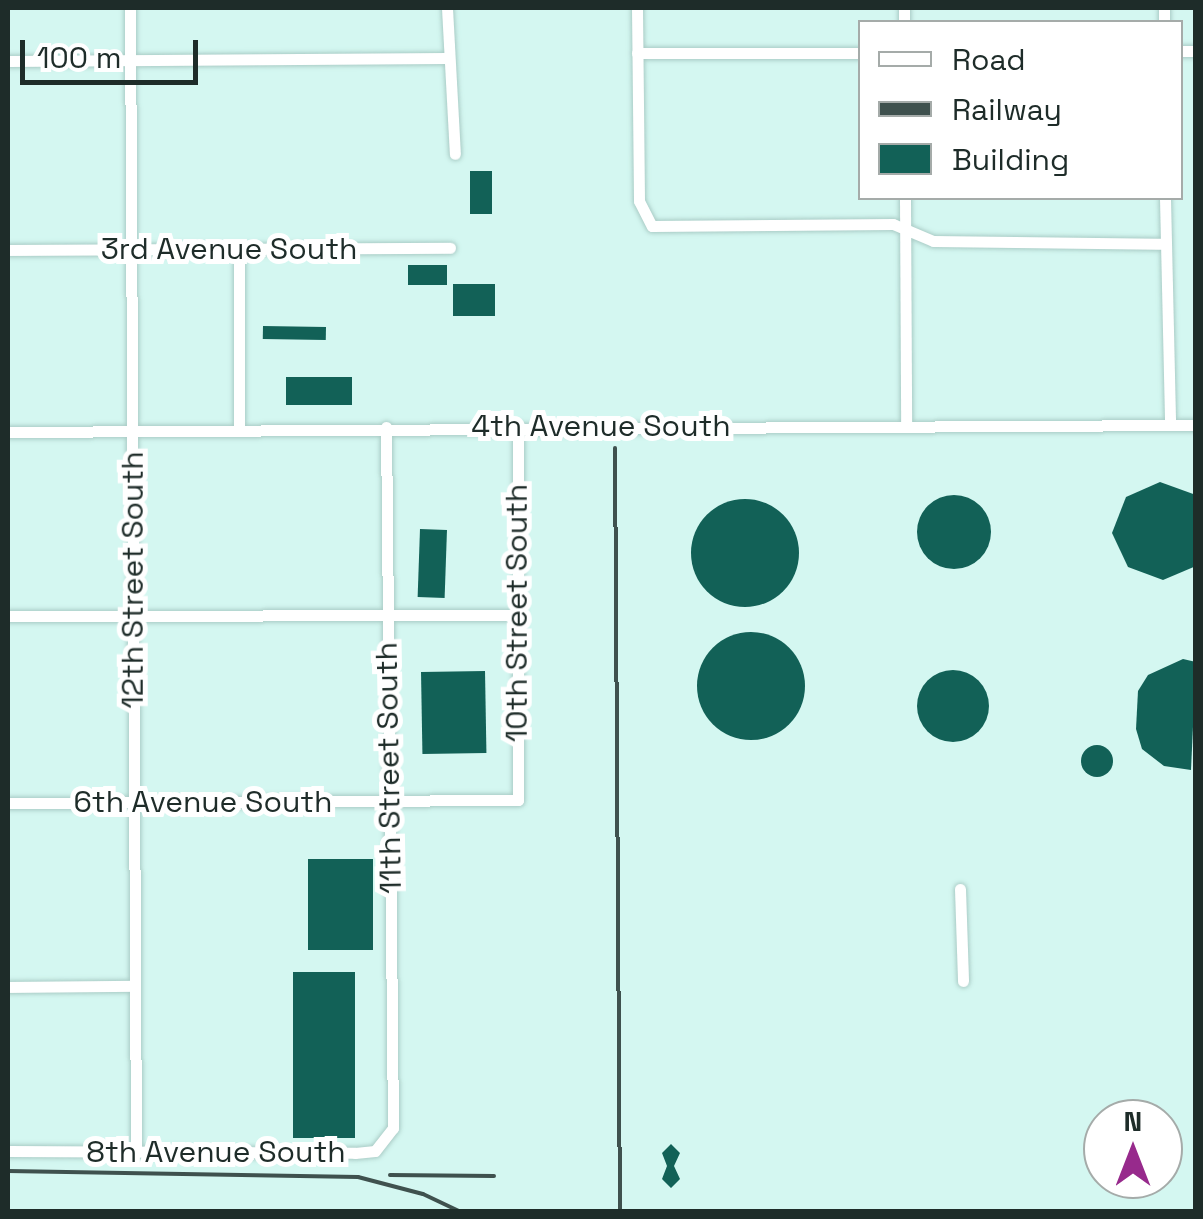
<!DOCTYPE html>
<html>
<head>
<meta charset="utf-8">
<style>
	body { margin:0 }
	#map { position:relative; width:1203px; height:1219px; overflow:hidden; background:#d4f7f1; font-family:"Space Grotesk",sans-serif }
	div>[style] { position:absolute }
	.building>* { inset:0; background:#126157; transform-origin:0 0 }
	.round { border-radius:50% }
	.roads { filter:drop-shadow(0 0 2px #aaccc6) drop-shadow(0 0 2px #aaccc6) }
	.street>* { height:11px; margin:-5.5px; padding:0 5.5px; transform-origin:5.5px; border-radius:5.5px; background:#fff }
	.rail>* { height:4px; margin:-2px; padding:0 2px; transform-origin:2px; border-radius:2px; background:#3f514e }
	span { translate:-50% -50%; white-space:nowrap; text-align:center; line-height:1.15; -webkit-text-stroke:10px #fff; paint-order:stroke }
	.street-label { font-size:30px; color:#1e2c29 }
	.frame { position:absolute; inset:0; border:10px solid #1e2c29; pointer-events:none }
	.legend { position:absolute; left:858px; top:20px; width:325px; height:180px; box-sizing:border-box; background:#fff; border:2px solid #a5aba9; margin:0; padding:12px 18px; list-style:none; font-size:30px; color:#1e2c29 }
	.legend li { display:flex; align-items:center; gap:20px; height:50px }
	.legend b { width:50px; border:2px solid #a5aba9 }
	.north { position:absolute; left:1083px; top:1099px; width:100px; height:100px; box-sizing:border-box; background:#fff; border:2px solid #a5aba9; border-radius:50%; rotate:0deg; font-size:28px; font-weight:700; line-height:40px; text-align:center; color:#1e2c29 }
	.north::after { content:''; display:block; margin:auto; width:35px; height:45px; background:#972a8c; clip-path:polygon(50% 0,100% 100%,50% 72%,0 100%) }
	.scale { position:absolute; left:20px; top:40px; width:178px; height:45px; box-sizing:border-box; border:5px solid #1e2c29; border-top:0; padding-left:12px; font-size:30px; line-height:35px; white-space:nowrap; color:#1e2c29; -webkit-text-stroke:8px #fff; paint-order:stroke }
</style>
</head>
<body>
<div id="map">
	<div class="building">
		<div style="left:470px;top:171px;width:22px;height:43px"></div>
		<div style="left:408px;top:265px;width:39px;height:20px"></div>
		<div style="left:453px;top:284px;width:42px;height:32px"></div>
		<div style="left:263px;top:326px;width:63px;height:13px;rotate:1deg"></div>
		<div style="left:352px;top:377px;width:28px;height:66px;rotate:90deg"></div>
		<div style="clip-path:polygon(1160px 482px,1196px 495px,1196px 566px,1163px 580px,1128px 567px,1112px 533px,1126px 497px)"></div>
		<div class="round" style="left:917px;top:495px;width:74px;height:74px"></div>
		<div class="round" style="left:691px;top:499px;width:108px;height:108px"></div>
		<div style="left:420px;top:529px;width:27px;height:68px;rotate:2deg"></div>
		<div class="round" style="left:697px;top:632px;width:108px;height:108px"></div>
		<div style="clip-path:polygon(1183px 659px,1196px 662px,1191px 770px,1164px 766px,1142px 749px,1136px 729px,1138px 691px,1148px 675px)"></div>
		<div class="round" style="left:917px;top:670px;width:72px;height:72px"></div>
		<div style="left:485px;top:671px;width:82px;height:64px;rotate:89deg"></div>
		<div class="round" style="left:1081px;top:745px;width:32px;height:32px"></div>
		<div style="left:308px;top:859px;width:65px;height:91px"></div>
		<div style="left:293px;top:972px;width:62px;height:166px"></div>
		<div style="clip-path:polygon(671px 1144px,680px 1153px,674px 1166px,680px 1179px,671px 1188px,662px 1179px,667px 1166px,662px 1153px)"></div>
	</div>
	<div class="roads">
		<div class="street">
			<div style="left:130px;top:8px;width:1144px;rotate:89.7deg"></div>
			<div style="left:447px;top:8px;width:146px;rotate:86.9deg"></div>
			<div style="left:637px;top:8px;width:193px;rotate:89.4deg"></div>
			<div style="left:639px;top:201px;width:28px;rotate:63deg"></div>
			<div style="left:652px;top:226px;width:241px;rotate:-0.5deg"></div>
			<div style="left:893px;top:224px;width:43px;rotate:23deg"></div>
			<div style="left:933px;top:241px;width:232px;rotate:0.7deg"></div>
			<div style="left:904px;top:8px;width:14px;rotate:90deg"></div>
			<div style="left:1164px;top:8px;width:14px;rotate:90deg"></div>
			<div style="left:1180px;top:51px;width:16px"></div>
			<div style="left:637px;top:53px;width:223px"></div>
			<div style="left:8px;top:61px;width:439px;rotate:-0.4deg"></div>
			<div style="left:905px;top:198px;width:227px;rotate:89.7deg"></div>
			<div style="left:1165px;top:198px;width:227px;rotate:88.7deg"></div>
			<div style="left:8px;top:250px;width:442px;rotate:-0.3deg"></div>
			<div style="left:239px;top:251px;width:178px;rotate:90deg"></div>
			<div style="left:8px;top:432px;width:1188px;rotate:-0.34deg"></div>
			<div style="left:8px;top:616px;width:505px;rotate:-0.11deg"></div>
			<div style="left:8px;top:803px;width:510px;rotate:-0.34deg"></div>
			<div style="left:518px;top:800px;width:373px;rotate:-90deg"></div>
			<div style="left:960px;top:889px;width:92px;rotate:88.1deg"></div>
			<div style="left:8px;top:987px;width:127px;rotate:-0.5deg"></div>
			<div style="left:8px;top:1151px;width:347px;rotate:0.3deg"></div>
			<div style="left:355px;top:1153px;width:20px;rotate:-6deg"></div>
			<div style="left:375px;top:1151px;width:29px;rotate:-52deg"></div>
			<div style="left:393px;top:1128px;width:701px;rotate:-90.57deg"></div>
		</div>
	</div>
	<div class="rail">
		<div style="left:615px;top:448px;width:764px;rotate:89.63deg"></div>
		<div style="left:8px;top:1171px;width:350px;rotate:1deg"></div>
		<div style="left:358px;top:1177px;width:67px;rotate:14.7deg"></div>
		<div style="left:423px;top:1194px;width:42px;rotate:25.3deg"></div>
		<div style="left:390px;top:1175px;width:104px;rotate:0.6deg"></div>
	</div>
	<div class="street-label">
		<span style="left:229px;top:249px">3rd Avenue South</span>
		<span style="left:601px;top:426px">4th Avenue South</span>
		<span style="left:133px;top:580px;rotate:-90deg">12th Street South</span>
		<span style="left:517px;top:613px;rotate:-90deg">10th Street South</span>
		<span style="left:389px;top:768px;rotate:-91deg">11th Street South</span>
		<span style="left:203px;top:802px">6th Avenue South</span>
		<span style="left:216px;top:1152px">8th Avenue South</span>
	</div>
	<div class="frame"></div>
	<ul class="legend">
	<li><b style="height:12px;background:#fff"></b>Road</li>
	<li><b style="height:12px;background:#3f514e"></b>Railway</li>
	<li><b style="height:28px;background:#126157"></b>Building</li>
	</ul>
	<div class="north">N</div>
	<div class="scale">100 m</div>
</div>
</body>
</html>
